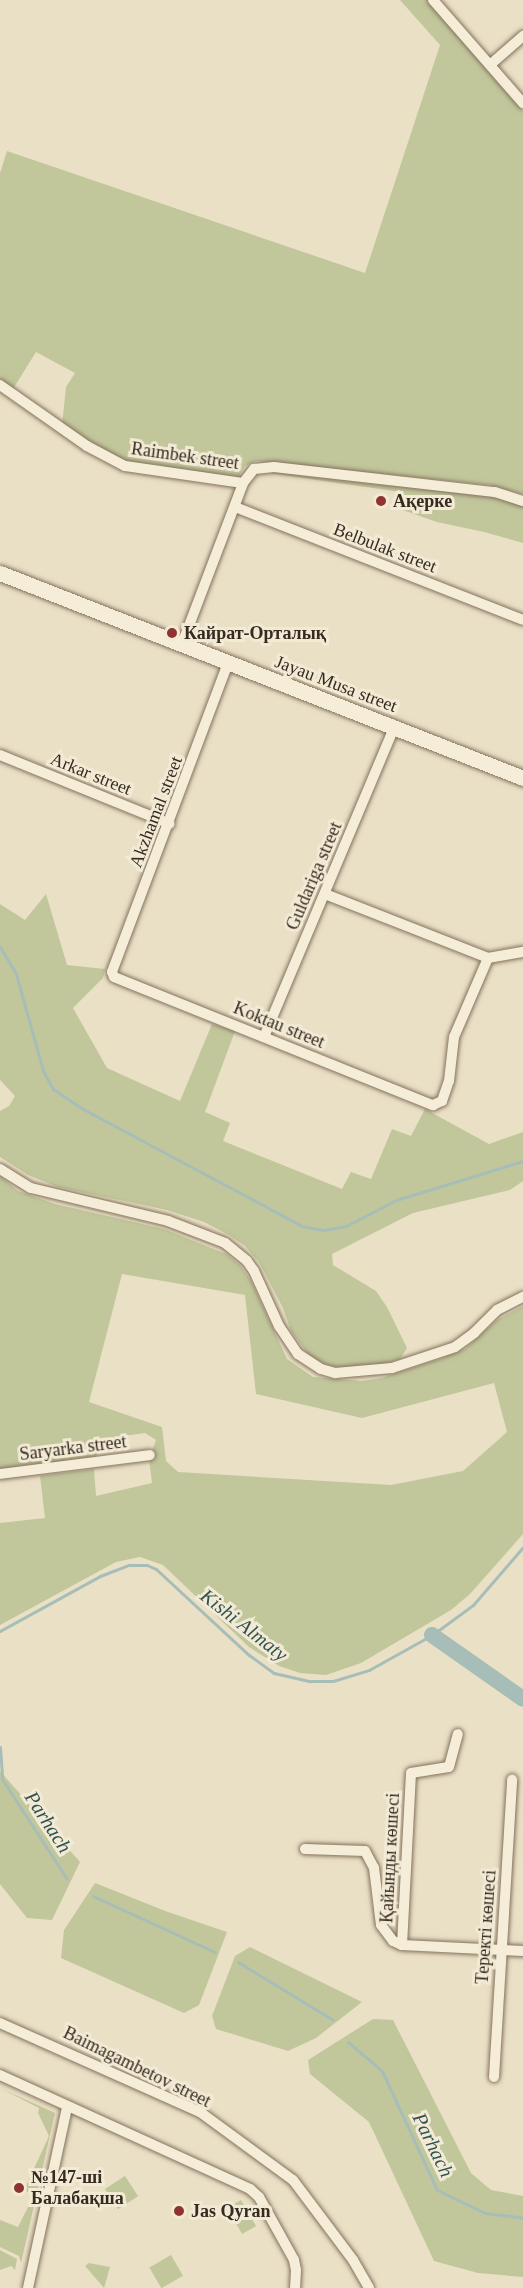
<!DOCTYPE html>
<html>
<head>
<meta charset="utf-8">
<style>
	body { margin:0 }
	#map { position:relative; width:523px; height:2288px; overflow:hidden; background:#eae0c6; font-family:Georgia,serif }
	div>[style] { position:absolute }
	.green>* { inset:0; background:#c1c79b; transform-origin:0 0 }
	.stream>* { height:3px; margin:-1.5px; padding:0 1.5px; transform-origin:1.5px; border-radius:1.5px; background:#a7beb8 }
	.river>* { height:16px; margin:-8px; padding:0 8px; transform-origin:8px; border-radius:8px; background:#a7beb8 }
	.roads { filter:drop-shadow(0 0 2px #84725d) drop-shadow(0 0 2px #84725d) }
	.street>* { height:10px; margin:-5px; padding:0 5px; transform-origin:5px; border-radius:5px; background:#f6edd8 }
	.secondary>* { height:15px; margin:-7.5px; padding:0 7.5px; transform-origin:7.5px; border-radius:7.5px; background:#f6edd8 }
	.dots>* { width:16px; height:16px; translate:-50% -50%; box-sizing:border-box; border:3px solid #f2ead5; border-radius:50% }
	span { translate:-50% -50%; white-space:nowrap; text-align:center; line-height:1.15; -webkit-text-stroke:6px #f2ead5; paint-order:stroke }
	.street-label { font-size:18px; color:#352b20 }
	.poi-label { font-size:18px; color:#352b20; font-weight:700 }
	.left { translate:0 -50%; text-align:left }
	.water-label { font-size:20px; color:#305452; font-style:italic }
</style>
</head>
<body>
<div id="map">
	<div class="green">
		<div style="clip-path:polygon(400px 0,430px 0,523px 111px,523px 494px,489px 485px,256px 461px,245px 466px,237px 479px,172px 469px,161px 465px,123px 463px,62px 426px,66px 387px,75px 373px,36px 352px,13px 389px,0 379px,0 173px,7px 151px,365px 273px,440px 45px)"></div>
		<div style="clip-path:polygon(277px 472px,501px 497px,523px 505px,523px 543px,484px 532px,437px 522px,397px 508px,401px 492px,268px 473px)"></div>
		<div style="clip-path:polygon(46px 894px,67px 965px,105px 969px,103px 978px,73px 1008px,107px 1068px,180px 1101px,212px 1024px,235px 1031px,205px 1112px,230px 1123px,223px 1141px,342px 1189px,351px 1172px,371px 1179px,392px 1129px,411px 1136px,425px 1109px,489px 1144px,523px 1132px,523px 1181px,510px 1190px,413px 1213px,332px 1254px,333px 1265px,376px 1291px,387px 1307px,407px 1348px,400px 1359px,383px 1364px,339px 1368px,322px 1363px,308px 1354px,291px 1331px,283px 1308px,259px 1262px,245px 1246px,229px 1235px,204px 1222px,167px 1210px,58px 1187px,28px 1175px,0 1157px,0 1111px,9px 1106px,15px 1096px,0 1080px,0 904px,25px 920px)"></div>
		<div style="clip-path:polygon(evenodd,0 1176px,18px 1191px,55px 1204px,164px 1229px,226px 1254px,240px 1265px,251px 1281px,287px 1359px,313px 1377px,362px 1381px,381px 1378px,437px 1360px,465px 1349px,497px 1320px,523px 1306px,523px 1534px,470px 1594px,451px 1610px,361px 1663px,326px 1675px,300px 1673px,279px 1666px,249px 1647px,163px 1565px,140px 1557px,116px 1562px,0 1625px,0 1523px,45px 1518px,40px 1476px,94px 1469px,96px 1496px,152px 1483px,149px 1459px,156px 1440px,145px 1433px,109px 1438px,94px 1459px,0 1471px,0 1176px,122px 1274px,245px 1295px,256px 1394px,362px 1418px,494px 1383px,507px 1432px,463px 1471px,391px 1485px,178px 1472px,166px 1461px,162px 1427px,89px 1402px,122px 1274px)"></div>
		<div style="clip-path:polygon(0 1771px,80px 1862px,52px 1920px,27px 1918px,0 1884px)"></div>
		<div style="clip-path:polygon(95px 1883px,168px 1912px,227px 1932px,199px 2005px,184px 2013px,61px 1958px,64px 1930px)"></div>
		<div style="clip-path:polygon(250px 1947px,362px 2002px,316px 2038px,288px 2051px,216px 2029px,212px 2016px,235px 1956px)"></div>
		<div style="clip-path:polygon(373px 2019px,393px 2020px,471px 2173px,491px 2190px,523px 2196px,523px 2277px,478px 2273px,434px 2261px,369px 2122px,310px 2074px,308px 2060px)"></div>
		<div style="clip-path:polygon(0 2088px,55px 2113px,21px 2263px,19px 2256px,0 2247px,0 2220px,18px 2227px,34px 2195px,24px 2190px,49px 2136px,38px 2113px,39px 2108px)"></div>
		<div style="left:125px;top:2176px;width:24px;height:24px;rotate:57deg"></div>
		<div style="left:241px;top:2200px;width:30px;height:16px;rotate:60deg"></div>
		<div style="clip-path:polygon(0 2250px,17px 2259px,15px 2270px,11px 2266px,0 2270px)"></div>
		<div style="left:171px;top:2255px;width:24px;height:25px;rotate:60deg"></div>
		<div style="clip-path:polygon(89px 2263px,110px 2267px,104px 2288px,85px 2266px)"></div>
	</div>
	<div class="stream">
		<div style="left:0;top:947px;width:31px;rotate:59deg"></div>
		<div style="left:16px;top:974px;width:101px;rotate:74.4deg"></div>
		<div style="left:43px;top:1071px;width:21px;rotate:61deg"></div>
		<div style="left:53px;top:1089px;width:36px;rotate:34deg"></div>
		<div style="left:83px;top:1109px;width:248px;rotate:28.1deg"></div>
		<div style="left:302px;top:1226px;width:21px;rotate:11deg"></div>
		<div style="left:323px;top:1230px;width:23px;rotate:-10deg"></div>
		<div style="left:346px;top:1226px;width:56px;rotate:-27.5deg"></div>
		<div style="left:396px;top:1200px;width:133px;rotate:-17.1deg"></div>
		<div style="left:0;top:1631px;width:114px;rotate:-28.8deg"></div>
		<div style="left:100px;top:1576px;width:31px;rotate:-21deg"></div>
		<div style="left:129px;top:1565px;width:18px"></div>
		<div style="left:147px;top:1565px;width:10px;rotate:24deg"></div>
		<div style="left:156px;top:1569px;width:127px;rotate:42.8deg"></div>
		<div style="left:249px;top:1655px;width:31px;rotate:36deg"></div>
		<div style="left:274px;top:1673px;width:37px;rotate:13deg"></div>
		<div style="left:310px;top:1681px;width:23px"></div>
		<div style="left:333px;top:1681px;width:38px;rotate:-17deg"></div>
		<div style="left:369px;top:1670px;width:72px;rotate:-29.1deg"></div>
		<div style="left:432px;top:1635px;width:51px;rotate:-36.2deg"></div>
		<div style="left:473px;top:1605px;width:77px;rotate:-49.2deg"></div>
		<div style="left:0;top:1747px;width:32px;rotate:86deg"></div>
		<div style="left:2px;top:1779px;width:119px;rotate:57deg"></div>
		<div style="left:93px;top:1896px;width:134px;rotate:24.7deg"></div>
		<div style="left:238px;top:1962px;width:111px;rotate:31.4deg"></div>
		<div style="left:348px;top:2042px;width:45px;rotate:40.5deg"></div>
		<div style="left:382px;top:2071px;width:131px;rotate:65.2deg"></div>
		<div style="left:437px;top:2190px;width:53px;rotate:25.6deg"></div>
		<div style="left:485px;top:2213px;width:38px;rotate:7deg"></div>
	</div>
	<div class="river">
		<div style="left:432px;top:1635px;width:111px;rotate:35.1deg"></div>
	</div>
	<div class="roads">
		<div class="street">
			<div style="left:433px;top:0;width:137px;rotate:48.9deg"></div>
			<div style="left:491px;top:64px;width:43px;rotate:-41.2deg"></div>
			<div style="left:0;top:385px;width:106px;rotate:35deg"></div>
			<div style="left:87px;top:446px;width:43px;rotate:27.8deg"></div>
			<div style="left:125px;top:466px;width:119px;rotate:8.2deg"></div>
			<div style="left:235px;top:507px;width:309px;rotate:21.4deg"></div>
			<div style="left:182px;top:644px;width:172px;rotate:-69.2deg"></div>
			<div style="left:243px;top:483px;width:18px;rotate:-52deg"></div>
			<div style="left:254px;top:469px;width:20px;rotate:-6deg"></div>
			<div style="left:274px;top:467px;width:222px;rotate:6.5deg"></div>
			<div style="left:495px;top:492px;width:29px;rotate:18deg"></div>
			<div style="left:228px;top:663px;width:330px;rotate:110.6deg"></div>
			<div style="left:112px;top:972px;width:5px;rotate:68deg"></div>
			<div style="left:114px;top:977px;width:344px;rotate:21.9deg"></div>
			<div style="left:433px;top:1105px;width:10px;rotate:-24deg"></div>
			<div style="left:442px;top:1101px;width:21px;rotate:-71deg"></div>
			<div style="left:449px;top:1081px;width:44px;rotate:-83.5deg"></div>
			<div style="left:454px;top:1037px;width:86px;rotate:-66.7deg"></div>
			<div style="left:0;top:755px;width:183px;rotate:22.1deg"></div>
			<div style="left:325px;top:894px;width:175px;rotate:21.4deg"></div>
			<div style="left:488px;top:958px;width:36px;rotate:-10deg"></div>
			<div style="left:264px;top:1037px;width:335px;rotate:-67.2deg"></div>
			<div style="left:0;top:1169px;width:36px;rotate:32deg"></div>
			<div style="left:31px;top:1188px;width:141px;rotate:13.5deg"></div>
			<div style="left:168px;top:1221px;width:61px;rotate:21.1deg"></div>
			<div style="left:225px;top:1243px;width:28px;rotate:39deg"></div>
			<div style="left:247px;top:1261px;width:12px;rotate:55deg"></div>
			<div style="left:254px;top:1271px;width:60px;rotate:65.6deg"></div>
			<div style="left:279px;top:1326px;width:34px;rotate:56deg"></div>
			<div style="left:298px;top:1354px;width:27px;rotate:33deg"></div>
			<div style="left:321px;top:1369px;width:15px;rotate:16deg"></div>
			<div style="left:335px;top:1373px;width:57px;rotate:-5deg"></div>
			<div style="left:392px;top:1368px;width:66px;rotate:-18.4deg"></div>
			<div style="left:455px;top:1347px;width:24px;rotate:-36deg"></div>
			<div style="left:474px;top:1333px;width:33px;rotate:-45deg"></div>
			<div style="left:497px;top:1310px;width:29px;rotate:-27deg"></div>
			<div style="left:0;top:1474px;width:151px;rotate:-7.2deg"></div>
			<div style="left:305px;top:1849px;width:60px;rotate:1.9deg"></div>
			<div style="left:365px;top:1851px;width:19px;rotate:62deg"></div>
			<div style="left:374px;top:1868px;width:57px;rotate:83deg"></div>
			<div style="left:381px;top:1925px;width:20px;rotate:53deg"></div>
			<div style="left:393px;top:1941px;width:10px;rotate:24deg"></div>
			<div style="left:402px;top:1945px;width:121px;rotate:2.8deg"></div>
			<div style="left:402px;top:1945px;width:172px;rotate:-87deg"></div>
			<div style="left:411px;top:1773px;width:38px;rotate:-9deg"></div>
			<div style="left:449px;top:1767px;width:34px;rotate:-75deg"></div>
			<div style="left:0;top:2023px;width:219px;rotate:24deg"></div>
			<div style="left:200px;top:2112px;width:115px;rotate:36.2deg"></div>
			<div style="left:293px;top:2180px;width:100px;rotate:53.1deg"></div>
			<div style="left:353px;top:2260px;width:32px;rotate:60deg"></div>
			<div style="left:0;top:2075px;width:275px;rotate:24.5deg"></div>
			<div style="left:250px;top:2189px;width:12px;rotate:42deg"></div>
			<div style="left:259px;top:2197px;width:72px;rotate:60.9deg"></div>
			<div style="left:294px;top:2260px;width:10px;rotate:79deg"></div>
			<div style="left:296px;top:2270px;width:18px;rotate:93deg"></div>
			<div style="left:494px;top:2077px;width:298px;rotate:-86.5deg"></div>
			<div style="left:28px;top:2288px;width:185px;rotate:-77.8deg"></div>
		</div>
		<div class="secondary">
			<div style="left:0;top:573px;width:562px;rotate:21.4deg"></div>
		</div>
	</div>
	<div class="dots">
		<div style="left:381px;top:501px;background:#8e3332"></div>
		<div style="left:172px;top:633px;background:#8e3332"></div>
		<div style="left:19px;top:2188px;background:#8e3332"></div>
		<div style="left:179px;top:2211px;background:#8e3332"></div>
	</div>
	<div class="street-label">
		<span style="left:185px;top:456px;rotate:8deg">Raimbek street</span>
		<span style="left:385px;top:548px;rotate:21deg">Belbulak street</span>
		<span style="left:336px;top:684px;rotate:21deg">Jayau Musa street</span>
		<span style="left:91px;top:774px;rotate:22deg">Arkar street</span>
		<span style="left:156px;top:812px;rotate:-69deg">Akzhamal street</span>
		<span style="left:314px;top:876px;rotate:-67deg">Guldariga street</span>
		<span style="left:279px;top:1025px;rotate:22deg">Koktau street</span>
		<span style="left:73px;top:1448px;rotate:-7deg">Saryarka street</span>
		<span style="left:390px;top:1858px;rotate:-87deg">Қайынды көшесі</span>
		<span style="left:486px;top:1927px;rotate:-86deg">Теректі көшесі</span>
		<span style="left:137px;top:2067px;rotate:26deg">Baimagambetov street</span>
	</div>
	<div class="poi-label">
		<span class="left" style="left:393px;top:501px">Ақерке</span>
		<span class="left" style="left:184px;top:633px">Кайрат-Орталық</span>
		<span class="left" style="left:31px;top:2188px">№147-ші<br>Балабақша</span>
		<span class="left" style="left:191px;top:2211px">Jas Qyran</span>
	</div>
	<div class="water-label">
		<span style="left:244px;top:1625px;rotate:38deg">Kіshі Almaty</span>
		<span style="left:48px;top:1822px;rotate:57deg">Parhach</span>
		<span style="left:433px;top:2145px;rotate:64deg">Parhach</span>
	</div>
</div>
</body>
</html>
